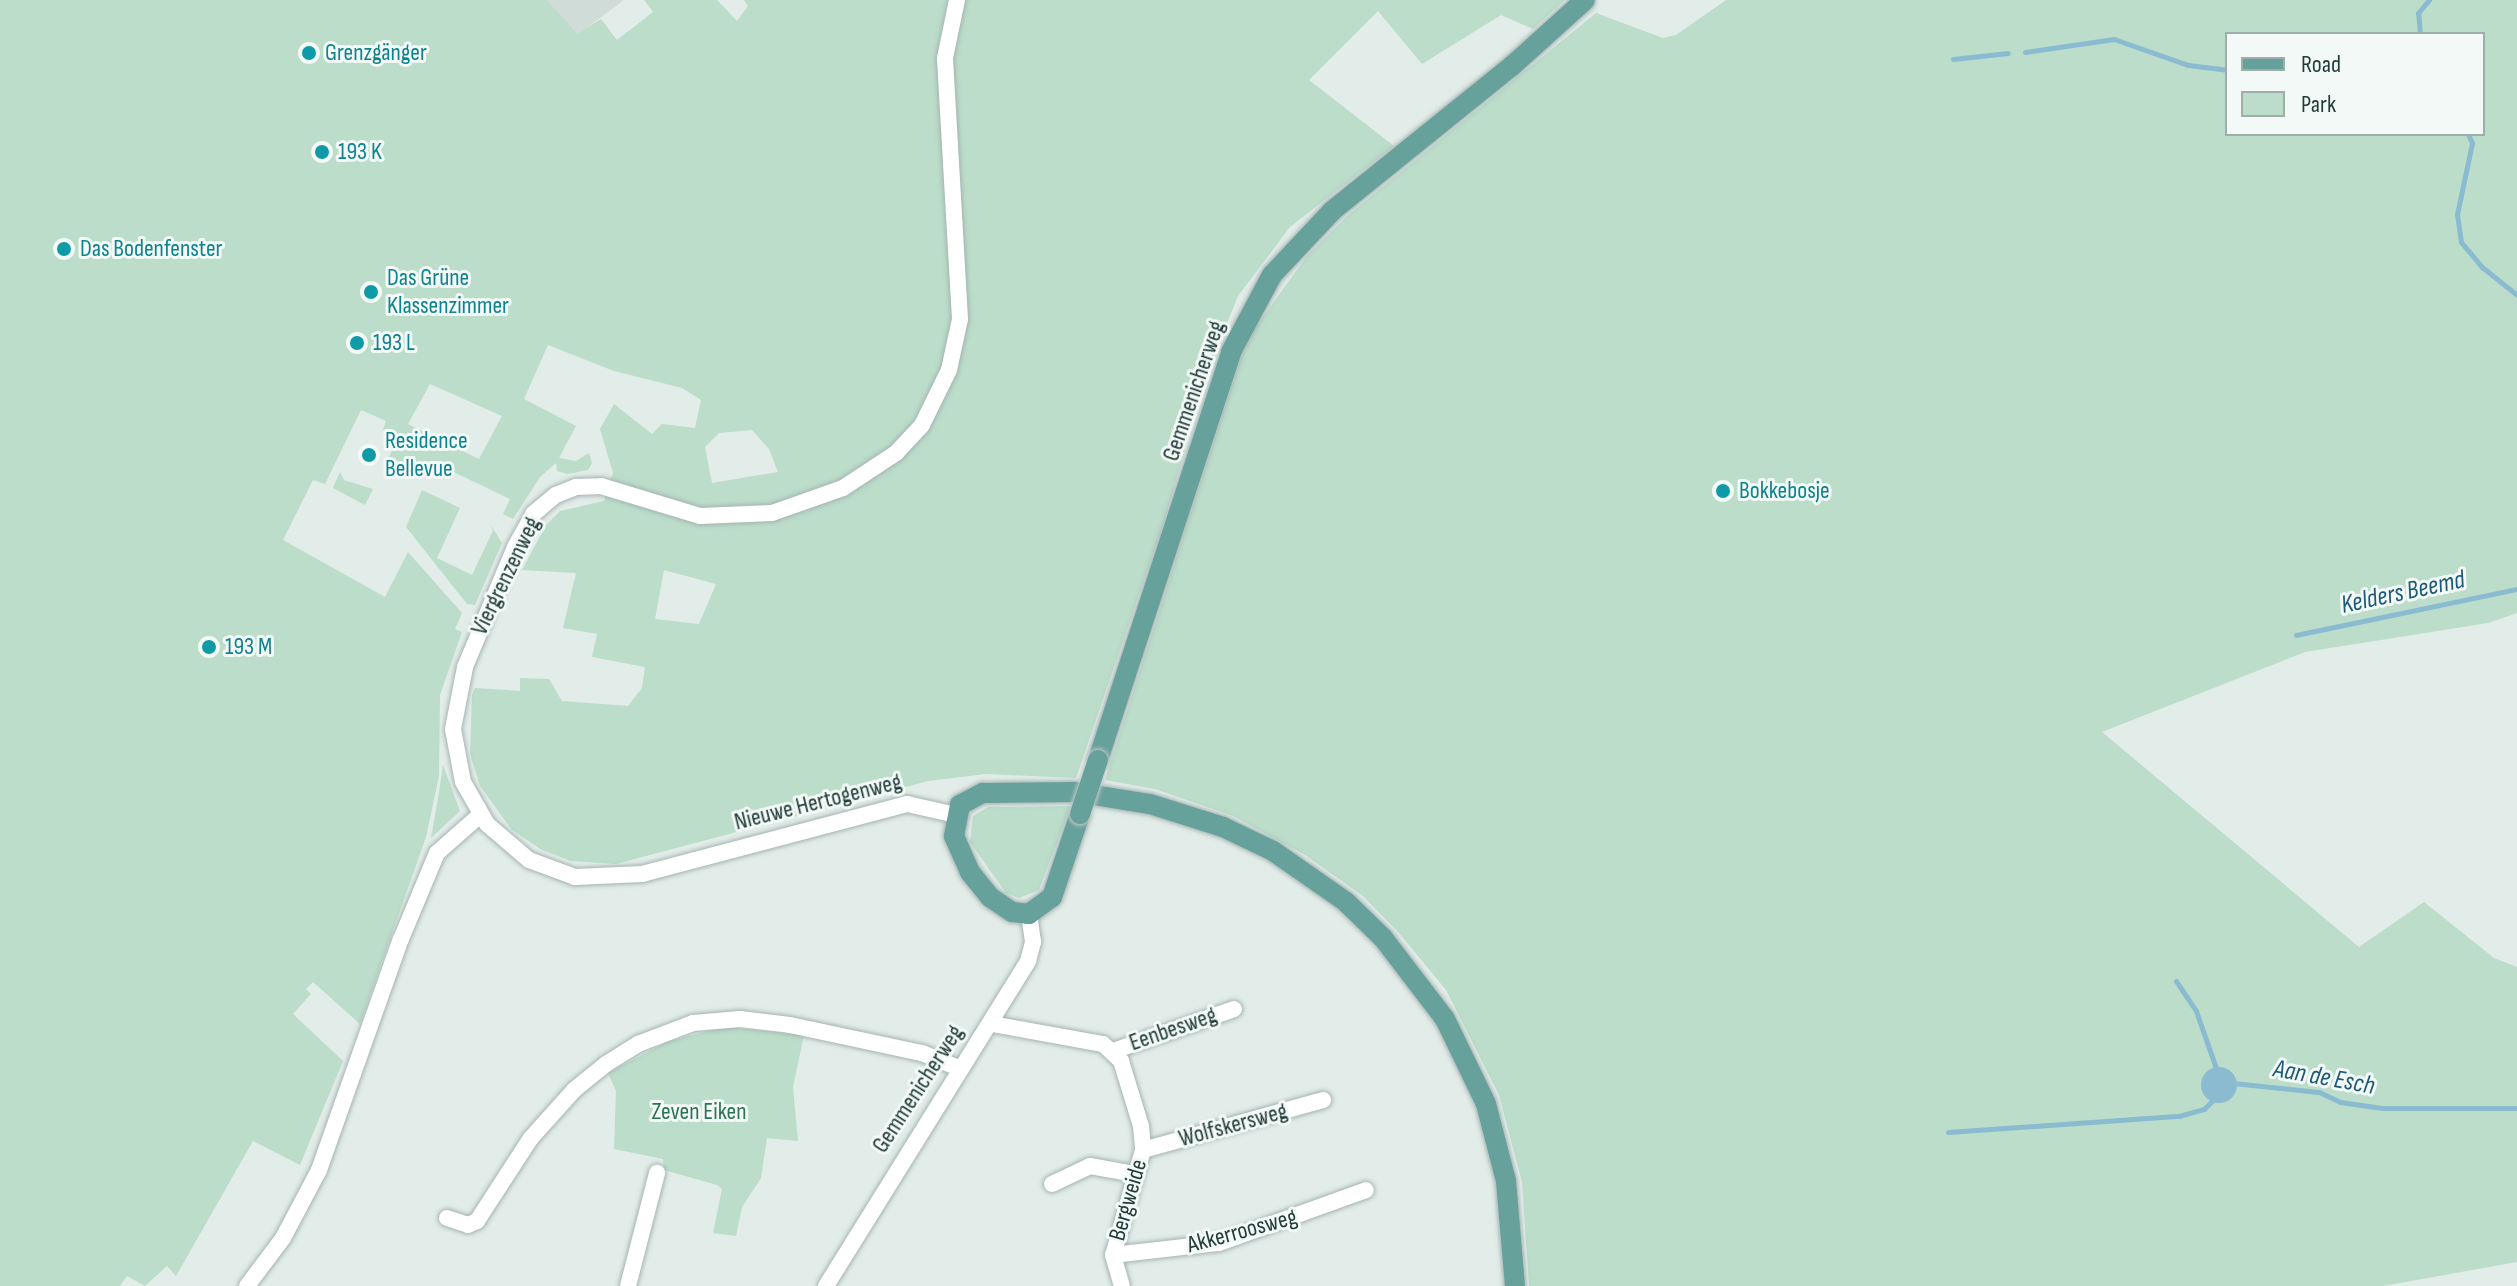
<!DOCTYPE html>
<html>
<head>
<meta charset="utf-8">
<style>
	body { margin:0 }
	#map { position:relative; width:2517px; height:1286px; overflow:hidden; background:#e2ece9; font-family:"Sofia Sans Condensed",sans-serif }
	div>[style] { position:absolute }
	.built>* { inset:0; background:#d0dcd8 }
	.green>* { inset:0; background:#bbddca }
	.water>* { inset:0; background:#8bbbd0 }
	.round { border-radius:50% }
	.stream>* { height:5px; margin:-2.5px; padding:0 2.5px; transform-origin:2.5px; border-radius:2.5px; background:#8bbbd0 }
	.roads { filter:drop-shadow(0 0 2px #a5b4b1) drop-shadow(0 0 2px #a5b4b1) }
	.minor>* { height:16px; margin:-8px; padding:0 8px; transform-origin:8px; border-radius:8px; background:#fff }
	.major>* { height:20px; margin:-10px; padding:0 10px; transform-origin:10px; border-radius:10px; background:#67a19b }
	.bridges { filter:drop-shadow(0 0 2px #c1c9c8) drop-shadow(0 0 2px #c1c9c8) }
	.major-bridge>* { height:20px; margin:-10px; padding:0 10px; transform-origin:10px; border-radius:10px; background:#67a19b }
	.dots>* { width:22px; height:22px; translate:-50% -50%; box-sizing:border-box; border:4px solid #f3f9f6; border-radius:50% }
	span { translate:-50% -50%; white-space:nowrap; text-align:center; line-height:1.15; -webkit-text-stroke:6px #f3f9f6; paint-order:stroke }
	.culture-label { font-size:24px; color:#0d838f }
	.left { translate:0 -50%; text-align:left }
	.street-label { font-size:24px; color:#223d3a }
	.park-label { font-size:24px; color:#2d7353 }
	.water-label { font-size:26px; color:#1d5a78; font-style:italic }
	.legend { position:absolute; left:2225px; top:32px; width:260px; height:104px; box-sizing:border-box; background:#f3f9f6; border:2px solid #9faeab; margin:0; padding:10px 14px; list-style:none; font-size:24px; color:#223d3a }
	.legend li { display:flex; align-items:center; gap:16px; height:40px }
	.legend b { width:40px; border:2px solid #9faeab }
</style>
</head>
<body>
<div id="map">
	<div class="built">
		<div style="clip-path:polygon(547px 0,624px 0,577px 35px)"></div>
	</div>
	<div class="green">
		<div style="clip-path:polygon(evenodd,0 0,547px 0,577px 34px,601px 19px,617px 40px,653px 12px,644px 0,717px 0,737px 21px,748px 6px,744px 0,1565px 0,1533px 29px,1501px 15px,1422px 64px,1378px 11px,1309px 80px,1394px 146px,1290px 227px,1238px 296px,1207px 373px,1165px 519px,1076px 778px,986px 774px,928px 781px,616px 864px,571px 861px,542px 850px,512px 830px,480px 786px,470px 754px,472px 695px,475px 688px,520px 691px,520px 678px,549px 679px,562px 701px,628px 706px,642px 688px,645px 667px,592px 657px,597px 634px,563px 628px,576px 573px,522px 570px,546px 525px,560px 511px,604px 501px,613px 473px,600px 429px,614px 404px,652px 434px,662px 424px,695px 428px,701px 400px,682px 388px,614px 371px,548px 345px,524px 399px,576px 426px,559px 458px,576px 461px,589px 453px,592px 463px,588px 470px,567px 474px,557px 471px,556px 463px,540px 477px,513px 519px,503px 514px,510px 499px,441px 466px,426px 469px,421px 478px,387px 461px,398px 438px,383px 430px,386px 421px,361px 410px,325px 484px,313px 480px,283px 540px,385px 597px,408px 552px,462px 613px,455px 629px,462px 632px,440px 695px,439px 776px,426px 837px,360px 1024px,313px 982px,306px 989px,311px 994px,293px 1014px,343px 1061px,300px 1165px,253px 1141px,176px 1276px,167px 1266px,145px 1286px,127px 1276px,120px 1286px,0 1286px,0 0,430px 384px,502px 416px,479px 459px,408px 424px,430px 384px,0 0,752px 430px,769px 449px,778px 472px,712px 483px,705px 447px,719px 433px,752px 430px,0 0,664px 570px,716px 584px,699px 624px,655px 619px,664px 570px)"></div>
		<div style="clip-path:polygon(evenodd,1726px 0,2517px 0,2517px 613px,2488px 623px,2305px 652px,2102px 732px,2359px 947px,2424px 902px,2494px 958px,2517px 967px,2517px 1262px,2383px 1286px,1529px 1286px,1522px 1182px,1499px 1095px,1446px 990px,1399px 933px,1363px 896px,1305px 855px,1233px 816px,1155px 789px,1105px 780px,1241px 357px,1258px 324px,1307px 256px,1347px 216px,1596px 13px,1663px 38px,1676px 35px,1726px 0,2227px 34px,2483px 34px,2483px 134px,2227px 134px,2227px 34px)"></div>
		<div style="clip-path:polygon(340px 472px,344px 480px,373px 489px,365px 505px,333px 488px)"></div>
		<div style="clip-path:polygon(422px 490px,460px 508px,437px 558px,472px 575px,493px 531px,490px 524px,502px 543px,475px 605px,467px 604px,406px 527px)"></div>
		<div style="clip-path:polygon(443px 765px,460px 811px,431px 838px,439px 792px)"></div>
		<div style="clip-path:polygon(1071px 806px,1039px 890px,1019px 898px,1006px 893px,970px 842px,973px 816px,988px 807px)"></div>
		<div style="clip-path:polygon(725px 1027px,804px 1035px,793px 1087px,798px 1141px,767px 1138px,761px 1178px,742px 1207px,736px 1236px,713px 1233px,722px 1189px,717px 1185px,664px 1170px,663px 1159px,614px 1149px,616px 1091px,608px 1073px,669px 1041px)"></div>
	</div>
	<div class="water">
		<div class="round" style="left:2201px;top:1067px;width:36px;height:36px"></div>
	</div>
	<div class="stream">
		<div style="left:2420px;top:34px;width:21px;rotate:-95deg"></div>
		<div style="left:2418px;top:13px;width:17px;rotate:-50deg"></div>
		<div style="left:2025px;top:52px;width:90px;rotate:-8.3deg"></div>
		<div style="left:2114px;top:39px;width:78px;rotate:19.4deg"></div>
		<div style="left:2188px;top:65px;width:39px;rotate:7deg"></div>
		<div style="left:1953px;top:59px;width:55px;rotate:-6.2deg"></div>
		<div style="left:2468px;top:134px;width:10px;rotate:66deg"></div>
		<div style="left:2472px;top:143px;width:73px;rotate:101.9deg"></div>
		<div style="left:2457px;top:214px;width:28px;rotate:82deg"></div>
		<div style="left:2461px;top:242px;width:33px;rotate:50deg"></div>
		<div style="left:2482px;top:267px;width:45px;rotate:38.7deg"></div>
		<div style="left:2296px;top:635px;width:226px;rotate:-11.8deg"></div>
		<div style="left:2176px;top:981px;width:36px;rotate:56deg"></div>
		<div style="left:2196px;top:1011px;width:64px;rotate:70.7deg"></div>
		<div style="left:2233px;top:1083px;width:86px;rotate:6deg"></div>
		<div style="left:2319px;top:1092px;width:23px;rotate:25deg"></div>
		<div style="left:2340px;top:1102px;width:43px;rotate:7.9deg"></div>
		<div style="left:2383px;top:1108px;width:134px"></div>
		<div style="left:1948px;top:1132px;width:232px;rotate:-4deg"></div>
		<div style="left:2179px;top:1116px;width:26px;rotate:-16deg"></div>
		<div style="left:2204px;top:1109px;width:14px;rotate:-45deg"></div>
	</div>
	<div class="roads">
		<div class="minor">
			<div style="left:956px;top:815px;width:50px;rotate:-167.3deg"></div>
			<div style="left:907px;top:804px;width:274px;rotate:165.2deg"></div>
			<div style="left:642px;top:874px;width:67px;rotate:177.4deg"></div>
			<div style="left:575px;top:877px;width:49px;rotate:-159.7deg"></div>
			<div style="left:529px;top:860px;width:55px;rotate:-139.4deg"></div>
			<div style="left:487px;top:824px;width:48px;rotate:-119.7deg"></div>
			<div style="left:463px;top:782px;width:54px;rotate:-100.7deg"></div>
			<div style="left:453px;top:729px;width:63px;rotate:-79deg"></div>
			<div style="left:465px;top:667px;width:130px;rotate:-67.4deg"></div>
			<div style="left:515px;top:547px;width:38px;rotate:-61deg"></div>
			<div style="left:533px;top:514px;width:30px;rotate:-40deg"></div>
			<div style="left:556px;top:495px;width:22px;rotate:-22deg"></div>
			<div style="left:576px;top:487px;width:25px;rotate:-2deg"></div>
			<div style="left:601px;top:486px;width:103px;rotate:16.9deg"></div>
			<div style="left:700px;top:516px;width:72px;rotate:-2.4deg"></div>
			<div style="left:772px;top:513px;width:75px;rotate:-19.4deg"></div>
			<div style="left:843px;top:488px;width:64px;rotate:-33.4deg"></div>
			<div style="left:896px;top:453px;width:38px;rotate:-47deg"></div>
			<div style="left:922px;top:425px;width:61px;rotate:-63.9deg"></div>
			<div style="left:949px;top:370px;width:52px;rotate:-77.8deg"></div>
			<div style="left:960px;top:319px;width:261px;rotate:-93.3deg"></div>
			<div style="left:945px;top:58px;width:59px;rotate:-78.3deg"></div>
			<div style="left:992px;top:1024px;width:113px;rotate:10.2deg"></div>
			<div style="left:1103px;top:1044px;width:25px;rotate:43deg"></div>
			<div style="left:1121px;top:1061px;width:68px;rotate:72.9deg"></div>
			<div style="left:1141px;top:1126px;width:24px;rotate:85deg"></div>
			<div style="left:1143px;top:1150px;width:109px;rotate:105.9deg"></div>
			<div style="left:1113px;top:1255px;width:32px;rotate:74deg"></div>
			<div style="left:1113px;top:1051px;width:128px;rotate:-19.1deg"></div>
			<div style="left:1143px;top:1150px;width:187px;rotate:-15.5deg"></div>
			<div style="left:1052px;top:1184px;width:42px;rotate:-25.3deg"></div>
			<div style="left:1090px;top:1166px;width:46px;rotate:10.1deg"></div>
			<div style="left:447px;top:1218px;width:22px;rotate:18deg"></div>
			<div style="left:468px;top:1225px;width:10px;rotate:-24deg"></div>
			<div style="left:477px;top:1221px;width:99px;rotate:-57deg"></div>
			<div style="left:531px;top:1138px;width:64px;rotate:-48.1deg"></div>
			<div style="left:574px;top:1090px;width:41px;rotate:-39.1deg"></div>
			<div style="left:606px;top:1064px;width:38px;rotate:-32deg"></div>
			<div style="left:638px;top:1044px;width:59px;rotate:-20.9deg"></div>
			<div style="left:693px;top:1023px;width:47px;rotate:-4.9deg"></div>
			<div style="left:740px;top:1019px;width:50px;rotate:6.8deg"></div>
			<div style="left:790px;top:1025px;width:135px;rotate:12deg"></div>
			<div style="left:922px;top:1053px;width:42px;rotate:22.3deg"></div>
			<div style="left:1113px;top:1255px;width:107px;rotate:-6.5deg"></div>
			<div style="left:1219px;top:1243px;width:156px;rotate:-19.8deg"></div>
			<div style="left:247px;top:1286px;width:60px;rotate:-53.1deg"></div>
			<div style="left:283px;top:1238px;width:77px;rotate:-62.1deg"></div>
			<div style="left:319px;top:1170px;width:245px;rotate:-70.5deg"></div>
			<div style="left:401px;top:939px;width:93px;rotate:-67.3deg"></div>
			<div style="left:437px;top:853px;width:57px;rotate:-41.5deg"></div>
			<div style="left:628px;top:1286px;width:117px;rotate:-75.6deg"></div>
			<div style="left:826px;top:1286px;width:383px;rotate:-58.1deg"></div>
			<div style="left:1028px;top:961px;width:20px;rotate:-75deg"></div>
			<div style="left:1033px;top:942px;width:28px;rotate:-98deg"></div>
		</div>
		<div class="major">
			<div style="left:1098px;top:760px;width:429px;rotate:-71.9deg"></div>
			<div style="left:1231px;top:352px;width:87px;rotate:-62deg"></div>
			<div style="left:1272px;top:275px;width:88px;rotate:-46.8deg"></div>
			<div style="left:1332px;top:211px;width:231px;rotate:-38.9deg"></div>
			<div style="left:1512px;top:66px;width:98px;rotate:-42.1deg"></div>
			<div style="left:1080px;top:814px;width:88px;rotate:108.6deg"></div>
			<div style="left:1052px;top:897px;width:29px;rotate:144deg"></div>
			<div style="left:1029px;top:914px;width:17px;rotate:-173deg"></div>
			<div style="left:1012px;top:912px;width:27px;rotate:-146deg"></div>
			<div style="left:990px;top:897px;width:32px;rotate:-129deg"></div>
			<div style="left:970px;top:872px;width:39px;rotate:-114deg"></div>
			<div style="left:954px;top:836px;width:32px;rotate:-79deg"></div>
			<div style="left:960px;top:805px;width:26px;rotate:-28deg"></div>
			<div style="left:983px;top:793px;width:92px;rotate:-0.6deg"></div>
			<div style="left:1075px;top:792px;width:76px;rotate:9.1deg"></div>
			<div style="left:1150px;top:804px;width:77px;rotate:17.5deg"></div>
			<div style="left:1223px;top:827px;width:55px;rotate:25.6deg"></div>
			<div style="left:1273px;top:851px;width:89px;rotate:34.9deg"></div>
			<div style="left:1346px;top:902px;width:52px;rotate:44.2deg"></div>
			<div style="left:1383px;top:938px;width:102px;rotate:52.6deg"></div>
			<div style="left:1445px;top:1019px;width:94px;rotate:64.2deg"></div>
			<div style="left:1486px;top:1104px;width:80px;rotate:75.4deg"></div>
			<div style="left:1506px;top:1181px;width:105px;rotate:85.1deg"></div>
		</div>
	</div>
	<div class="bridges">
		<div class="major-bridge">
			<div style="left:1080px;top:814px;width:57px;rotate:-71.6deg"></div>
		</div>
	</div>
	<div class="dots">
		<div style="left:309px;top:53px;background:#0f9aa8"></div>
		<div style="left:322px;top:152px;background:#0f9aa8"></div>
		<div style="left:64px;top:249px;background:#0f9aa8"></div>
		<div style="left:371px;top:292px;background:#0f9aa8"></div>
		<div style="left:357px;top:343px;background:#0f9aa8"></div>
		<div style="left:369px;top:455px;background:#0f9aa8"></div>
		<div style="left:1723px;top:491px;background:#0f9aa8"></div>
		<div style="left:209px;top:647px;background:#0f9aa8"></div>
	</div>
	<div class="culture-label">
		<span class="left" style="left:325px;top:53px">Grenzgänger</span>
		<span class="left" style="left:338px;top:152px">193 K</span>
		<span class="left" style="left:80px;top:249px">Das Bodenfenster</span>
		<span class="left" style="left:387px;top:292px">Das Grüne<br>Klassenzimmer</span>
		<span class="left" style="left:373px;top:343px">193 L</span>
		<span class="left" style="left:385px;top:455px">Residence<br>Bellevue</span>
		<span class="left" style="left:1739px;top:491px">Bokkebosje</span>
		<span class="left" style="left:225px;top:647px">193 M</span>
	</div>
	<div class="street-label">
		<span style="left:1194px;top:391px;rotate:-71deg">Gemmenicherweg</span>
		<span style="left:506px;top:576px;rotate:-64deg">Viergrenzenweg</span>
		<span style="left:818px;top:802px;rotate:-14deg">Nieuwe Hertogenweg</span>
		<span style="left:1173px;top:1029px;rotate:-19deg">Eenbesweg</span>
		<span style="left:918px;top:1089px;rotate:-57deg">Gemmenicherweg</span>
		<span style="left:1233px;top:1125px;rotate:-15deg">Wolfskersweg</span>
		<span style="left:1128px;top:1200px;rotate:-74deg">Bergweide</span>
		<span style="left:1242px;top:1231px;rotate:-15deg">Akkerroosweg</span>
	</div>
	<div class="park-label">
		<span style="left:699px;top:1112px">Zeven Eiken</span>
	</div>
	<div class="water-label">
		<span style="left:2403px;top:593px;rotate:-12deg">Kelders Beemd</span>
		<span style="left:2324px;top:1078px;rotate:10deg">Aan de Esch</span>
	</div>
	<ul class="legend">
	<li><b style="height:10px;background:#67a19b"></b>Road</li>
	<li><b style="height:22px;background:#bbddca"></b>Park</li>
	</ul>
</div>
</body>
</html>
